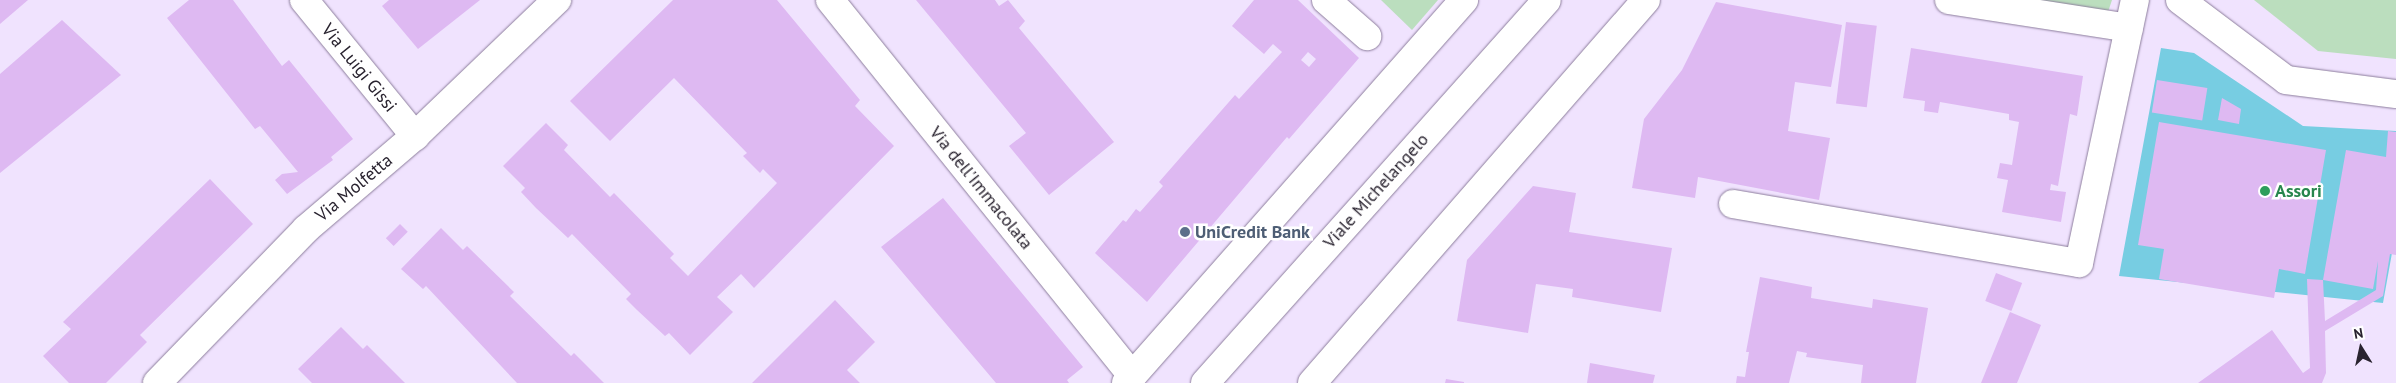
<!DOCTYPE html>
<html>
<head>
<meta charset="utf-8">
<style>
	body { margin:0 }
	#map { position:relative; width:2396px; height:383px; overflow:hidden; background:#f0e3fe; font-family:"PT Sans",sans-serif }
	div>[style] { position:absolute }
	.green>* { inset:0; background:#bbdebe }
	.water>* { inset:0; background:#77cde2 }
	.building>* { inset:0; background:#deb9f2; transform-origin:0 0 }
	.roads { filter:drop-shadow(0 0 1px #8c7d9c) drop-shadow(0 0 1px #8c7d9c) }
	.minor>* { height:28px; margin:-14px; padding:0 14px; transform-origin:14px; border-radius:14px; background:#fff }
	.dots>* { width:14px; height:14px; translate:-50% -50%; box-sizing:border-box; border:2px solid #fff; border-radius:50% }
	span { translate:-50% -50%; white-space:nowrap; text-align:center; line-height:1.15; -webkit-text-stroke:5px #fff; paint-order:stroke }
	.street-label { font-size:18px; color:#29232f }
	.leisure-label { font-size:18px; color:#27864d; font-weight:700 }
	.left { translate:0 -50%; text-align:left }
	.service-label { font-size:18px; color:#4e5e75; font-weight:700 }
	.north { position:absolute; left:2336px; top:323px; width:50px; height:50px; -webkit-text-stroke:4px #fff; paint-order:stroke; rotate:350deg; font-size:14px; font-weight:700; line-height:20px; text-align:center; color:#29232f }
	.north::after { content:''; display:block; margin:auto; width:18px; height:22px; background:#29232f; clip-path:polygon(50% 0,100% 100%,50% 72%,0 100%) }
</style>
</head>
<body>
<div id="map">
	<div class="green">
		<div style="clip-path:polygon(1381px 0,1438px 0,1412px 30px)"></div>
		<div style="clip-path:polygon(2021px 0,2112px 0,2107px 15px)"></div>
		<div style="clip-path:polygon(2254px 0,2396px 0,2396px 59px,2318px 51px)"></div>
	</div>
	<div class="water">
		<div style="clip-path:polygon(2161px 48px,2194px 53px,2303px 126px,2396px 131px,2396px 251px,2392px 253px,2383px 303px,2119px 276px)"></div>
	</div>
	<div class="building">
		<div style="clip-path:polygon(0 0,28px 0,0 24px)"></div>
		<div style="clip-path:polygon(189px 0,233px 0,282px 66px,289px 60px,353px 139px,331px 157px,333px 160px,287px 194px,275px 180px,282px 174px,298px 172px,260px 126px,255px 129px,167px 18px)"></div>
		<div style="clip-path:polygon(389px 0,480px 0,418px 49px,382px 6px)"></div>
		<div style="clip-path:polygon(673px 0,777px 0,860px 100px,855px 106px,894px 146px,754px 288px,741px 274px,717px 297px,733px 312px,690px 355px,669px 333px,665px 336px,637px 310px,626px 299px,631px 294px,572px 234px,568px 238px,536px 208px,521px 192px,525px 188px,503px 166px,546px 123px,568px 145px,564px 150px,610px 197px,614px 193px,674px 254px,670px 258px,688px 276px,777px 183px,763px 169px,760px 173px,743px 156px,747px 153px,674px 78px,610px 141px,570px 101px)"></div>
		<div style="clip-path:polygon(916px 0,995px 0,999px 6px,1008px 0,1025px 21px,1019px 28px,1114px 142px,1049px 195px,1009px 146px,1026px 133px)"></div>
		<div style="clip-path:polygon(evenodd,1254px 0,1298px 0,1359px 58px,1289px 139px,1287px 137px,1147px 302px,1095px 253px,1123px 220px,1126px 222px,1136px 209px,1140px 212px,1163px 186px,1159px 182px,1235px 95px,1239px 99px,1282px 52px,1273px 44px,1264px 54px,1232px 26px,1254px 0,1308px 52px,1316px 59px,1309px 67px,1301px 60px,1308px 52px)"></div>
		<div style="clip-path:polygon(1716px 2px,1842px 25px,1831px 87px,1795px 82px,1788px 131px,1830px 138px,1819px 200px,1698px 177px,1695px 198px,1632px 188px,1644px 119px,1682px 70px)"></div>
		<div style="clip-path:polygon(62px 20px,121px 75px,0 173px,0 74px)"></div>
		<div style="left:1846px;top:22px;width:31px;height:82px;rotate:7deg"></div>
		<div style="clip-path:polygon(1911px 48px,2083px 76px,2077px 116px,2070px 114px,2058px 186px,2051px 184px,2050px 190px,2066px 192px,2061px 222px,2002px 212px,2008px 180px,1997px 178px,2000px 163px,2012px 165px,2019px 122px,2009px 120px,2009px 114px,1940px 102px,1938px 113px,1924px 111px,1925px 101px,1903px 98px)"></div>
		<div style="left:2157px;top:80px;width:51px;height:33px;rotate:9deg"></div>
		<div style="clip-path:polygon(2222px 98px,2241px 109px,2239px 124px,2218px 120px)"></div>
		<div style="clip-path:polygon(2159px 122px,2326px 150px,2305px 274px,2279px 269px,2274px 298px,2159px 279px,2164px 249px,2138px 245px)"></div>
		<div style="clip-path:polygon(evenodd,2388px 131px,2396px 132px,2396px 255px,2390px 254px,2383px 296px,2325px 331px,2326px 373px,2322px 383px,2198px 383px,2272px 330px,2303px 373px,2310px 368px,2307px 279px,2323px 280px,2346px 150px,2386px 157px,2388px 131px,2378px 261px,2376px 290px,2325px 321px,2323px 280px,2373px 289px,2378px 261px)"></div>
		<div style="clip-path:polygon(210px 179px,253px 224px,140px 335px,147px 342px,106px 383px,69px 383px,43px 356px,71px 329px,63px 322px)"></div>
		<div style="clip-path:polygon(1533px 186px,1576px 193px,1569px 232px,1672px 248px,1661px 312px,1572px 297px,1573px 289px,1536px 284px,1528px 333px,1457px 321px,1467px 260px)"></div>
		<div style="clip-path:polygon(943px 198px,1083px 367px,1067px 380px,1069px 383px,996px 383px,881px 247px)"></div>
		<div style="left:400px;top:224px;width:11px;height:20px;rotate:45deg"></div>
		<div style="clip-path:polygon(441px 228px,463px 250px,467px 246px,514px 292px,510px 296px,571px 356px,574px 353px,604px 383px,517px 383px,426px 286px,423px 289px,401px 269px)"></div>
		<div style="left:1996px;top:273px;width:28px;height:30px;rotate:21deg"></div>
		<div style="clip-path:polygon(1760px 277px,1812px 287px,1811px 298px,1872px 308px,1873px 299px,1928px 308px,1916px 383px,1861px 383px,1863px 365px,1806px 357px,1807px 353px,1797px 351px,1789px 383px,1736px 383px,1737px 376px,1745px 377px,1749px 352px,1746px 352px)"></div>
		<div style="clip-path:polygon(835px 300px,875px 342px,847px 370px,860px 383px,752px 383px)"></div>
		<div style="clip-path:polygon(2010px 312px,2041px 325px,2017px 383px,1981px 383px)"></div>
		<div style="clip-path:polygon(341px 327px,363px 349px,367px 345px,405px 383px,312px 383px,298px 369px)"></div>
		<div style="clip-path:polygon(1590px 363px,1655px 375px,1653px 383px,1587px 383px)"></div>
		<div style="clip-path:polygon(1446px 379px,1464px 382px,1464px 383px,1445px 383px)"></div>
	</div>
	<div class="roads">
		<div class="minor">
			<div style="left:304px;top:0;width:176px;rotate:50.8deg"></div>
			<div style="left:830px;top:0;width:482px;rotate:51.2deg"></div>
			<div style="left:1326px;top:0;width:55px;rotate:41.3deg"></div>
			<div style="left:1949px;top:0;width:182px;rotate:8.8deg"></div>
			<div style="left:2180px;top:0;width:133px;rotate:37deg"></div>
			<div style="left:2286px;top:80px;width:111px;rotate:7.3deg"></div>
			<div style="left:1733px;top:204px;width:351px;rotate:9.7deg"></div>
			<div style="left:2079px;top:263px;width:269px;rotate:-78deg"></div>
			<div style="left:157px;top:383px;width:214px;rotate:-45.9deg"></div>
			<div style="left:306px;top:229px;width:143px;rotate:-40.5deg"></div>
			<div style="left:415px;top:136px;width:197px;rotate:-43.8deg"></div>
			<div style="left:1126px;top:383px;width:511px;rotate:-48.57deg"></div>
			<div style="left:1205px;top:383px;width:513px;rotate:-48.24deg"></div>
			<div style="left:1312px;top:383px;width:508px;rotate:-48.91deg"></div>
		</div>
	</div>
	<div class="dots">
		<div style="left:2265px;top:191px;background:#2e9e5b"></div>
		<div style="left:1185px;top:232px;background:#5c6f8a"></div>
	</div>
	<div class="street-label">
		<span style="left:359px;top:68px;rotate:51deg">Via Luigi Gissi</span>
		<span style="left:354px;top:188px;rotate:-40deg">Via Molfetta</span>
		<span style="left:981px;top:188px;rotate:51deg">Via dell'Immacolata</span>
		<span style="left:1376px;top:191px;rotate:-48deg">Viale Michelangelo</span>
	</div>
	<div class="leisure-label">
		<span class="left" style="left:2275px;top:191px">Assori</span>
	</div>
	<div class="service-label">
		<span class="left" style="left:1195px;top:232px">UniCredit Bank</span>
	</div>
	<div class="north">N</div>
</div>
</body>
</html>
